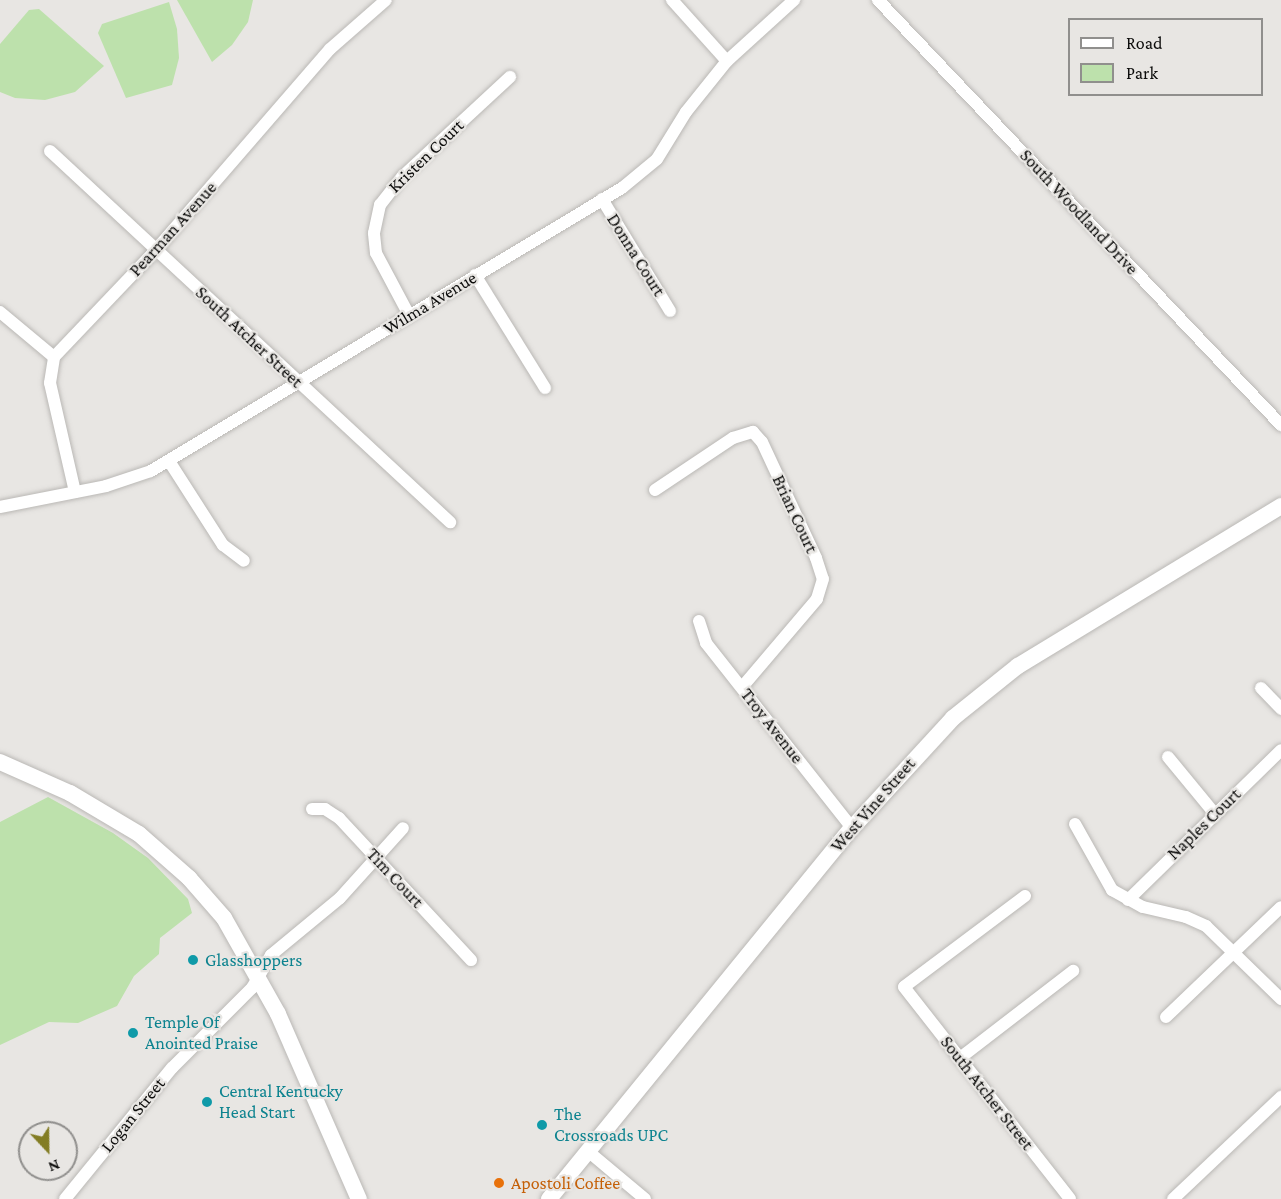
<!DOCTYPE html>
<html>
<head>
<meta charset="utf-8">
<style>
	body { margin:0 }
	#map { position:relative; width:1281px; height:1199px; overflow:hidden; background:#e8e6e3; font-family:"Crimson Pro",serif }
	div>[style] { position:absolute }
	.green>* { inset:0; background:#bde1ac }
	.roads { filter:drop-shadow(0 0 2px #bab8b5) drop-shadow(0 0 2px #bab8b5) }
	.minor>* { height:12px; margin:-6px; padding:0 6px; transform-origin:6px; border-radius:6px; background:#fff }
	.major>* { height:16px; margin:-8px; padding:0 8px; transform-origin:8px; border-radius:8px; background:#fff }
	.dots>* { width:16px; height:16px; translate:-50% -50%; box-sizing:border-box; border:3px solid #e8e6e3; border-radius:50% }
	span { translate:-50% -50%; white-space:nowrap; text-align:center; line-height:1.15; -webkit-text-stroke:4.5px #e8e6e3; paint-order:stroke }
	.street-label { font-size:18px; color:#0c0c0b }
	.culture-label { font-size:18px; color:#0d838f }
	.left { translate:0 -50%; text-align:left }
	.food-label { font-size:18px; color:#c56008 }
	.legend { position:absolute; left:1068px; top:18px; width:195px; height:78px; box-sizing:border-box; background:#e8e6e3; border:2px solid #908f8d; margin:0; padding:8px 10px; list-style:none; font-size:18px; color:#0c0c0b }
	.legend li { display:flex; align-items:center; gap:12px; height:30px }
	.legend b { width:30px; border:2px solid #908f8d }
	.north { position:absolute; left:18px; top:1121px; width:60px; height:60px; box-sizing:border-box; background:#e8e6e3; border:2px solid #908f8d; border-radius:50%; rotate:158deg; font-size:16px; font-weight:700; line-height:24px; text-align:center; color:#0c0c0b }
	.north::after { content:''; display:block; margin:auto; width:21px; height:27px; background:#837d24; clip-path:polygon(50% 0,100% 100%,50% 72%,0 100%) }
</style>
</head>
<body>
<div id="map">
	<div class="green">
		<div style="clip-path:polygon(177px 0,253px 0,248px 22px,232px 45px,212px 62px)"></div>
		<div style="clip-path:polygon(169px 2px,177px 29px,179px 58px,172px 85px,126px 98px,98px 33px,102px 24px)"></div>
		<div style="clip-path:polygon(39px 9px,104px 66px,75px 92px,45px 100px,15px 98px,0 92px,0 44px,29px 10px)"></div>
		<div style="clip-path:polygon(48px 797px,113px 833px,148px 858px,188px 899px,192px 913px,160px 938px,159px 954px,134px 976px,117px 1006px,78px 1023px,49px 1022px,0 1045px,0 822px)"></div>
	</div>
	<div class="roads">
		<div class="minor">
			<div style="left:672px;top:0;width:82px;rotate:48deg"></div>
			<div style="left:878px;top:0;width:586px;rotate:46.52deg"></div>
			<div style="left:50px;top:151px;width:546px;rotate:42.85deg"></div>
			<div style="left:602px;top:199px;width:131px;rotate:58.7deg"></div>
			<div style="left:475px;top:275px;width:133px;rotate:58.2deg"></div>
			<div style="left:0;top:312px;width:70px;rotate:39.8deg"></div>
			<div style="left:409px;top:315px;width:70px;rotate:-118deg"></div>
			<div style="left:376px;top:253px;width:20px;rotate:-96deg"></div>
			<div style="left:374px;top:233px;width:29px;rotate:-78deg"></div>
			<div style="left:380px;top:205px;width:37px;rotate:-52deg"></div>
			<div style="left:403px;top:176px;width:146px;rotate:-42.8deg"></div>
			<div style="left:169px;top:461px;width:100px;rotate:57.3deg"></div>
			<div style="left:223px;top:545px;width:26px;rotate:37deg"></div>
			<div style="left:655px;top:490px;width:94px;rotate:-33.7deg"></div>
			<div style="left:733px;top:438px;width:21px;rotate:-17deg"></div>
			<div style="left:753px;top:432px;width:13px;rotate:48deg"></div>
			<div style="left:762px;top:442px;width:128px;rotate:65deg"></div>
			<div style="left:816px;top:558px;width:22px;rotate:72deg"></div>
			<div style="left:823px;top:579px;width:21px;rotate:107deg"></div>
			<div style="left:817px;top:599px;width:116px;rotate:130.4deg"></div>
			<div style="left:75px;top:492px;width:112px;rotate:-102.9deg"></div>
			<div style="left:50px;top:383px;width:26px;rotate:-81deg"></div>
			<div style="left:54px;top:357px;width:146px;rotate:-46.4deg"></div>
			<div style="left:155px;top:251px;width:267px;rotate:-49.1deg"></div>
			<div style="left:330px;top:49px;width:74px;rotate:-41.2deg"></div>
			<div style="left:0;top:507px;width:108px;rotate:-11.2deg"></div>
			<div style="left:106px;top:486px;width:47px;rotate:-18.4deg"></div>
			<div style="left:151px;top:471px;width:549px;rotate:-31deg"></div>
			<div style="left:622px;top:188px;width:45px;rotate:-39.6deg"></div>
			<div style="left:657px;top:159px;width:55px;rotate:-58.3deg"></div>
			<div style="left:686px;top:112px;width:65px;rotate:-51.2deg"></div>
			<div style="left:727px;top:61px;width:91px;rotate:-42.3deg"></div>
			<div style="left:699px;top:621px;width:23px;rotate:72deg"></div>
			<div style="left:706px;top:643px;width:236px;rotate:51.7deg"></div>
			<div style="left:1261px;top:688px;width:29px;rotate:46deg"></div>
			<div style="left:1168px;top:757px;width:74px;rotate:50.5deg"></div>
			<div style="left:312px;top:809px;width:13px"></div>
			<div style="left:325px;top:809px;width:17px;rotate:33deg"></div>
			<div style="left:339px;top:818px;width:194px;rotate:47.1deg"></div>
			<div style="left:1075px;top:824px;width:76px;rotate:60.7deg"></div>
			<div style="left:1112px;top:890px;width:35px;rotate:29deg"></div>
			<div style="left:1143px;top:907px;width:44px;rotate:13.1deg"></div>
			<div style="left:1186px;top:917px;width:22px;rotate:24deg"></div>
			<div style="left:1206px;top:926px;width:105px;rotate:44.2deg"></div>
			<div style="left:1025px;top:896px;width:151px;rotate:143.1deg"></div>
			<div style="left:904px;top:987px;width:269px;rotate:51.9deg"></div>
			<div style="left:1128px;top:900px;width:214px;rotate:-44.4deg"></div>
			<div style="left:1166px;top:1017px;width:159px;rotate:-43.7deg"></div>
			<div style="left:960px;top:1058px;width:143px;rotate:-37.6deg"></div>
			<div style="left:589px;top:1152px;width:73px;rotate:40deg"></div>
			<div style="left:65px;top:1199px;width:169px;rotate:-50.8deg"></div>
			<div style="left:172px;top:1068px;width:113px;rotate:-45deg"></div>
			<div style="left:252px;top:988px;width:38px;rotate:-60deg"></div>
			<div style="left:271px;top:955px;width:89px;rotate:-39.6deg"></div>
			<div style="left:340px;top:898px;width:94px;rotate:-48deg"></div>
			<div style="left:1173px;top:1199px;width:149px;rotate:-43.4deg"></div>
		</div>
		<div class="major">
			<div style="left:0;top:762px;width:77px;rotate:23.9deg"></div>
			<div style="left:70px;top:793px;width:80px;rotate:30.7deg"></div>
			<div style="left:139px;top:834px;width:67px;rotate:41.3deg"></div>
			<div style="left:189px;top:878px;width:53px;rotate:48.8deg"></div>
			<div style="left:224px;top:918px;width:110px;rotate:60.6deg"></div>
			<div style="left:278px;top:1014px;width:202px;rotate:66.4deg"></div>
			<div style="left:549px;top:1199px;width:479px;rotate:-50.8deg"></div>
			<div style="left:852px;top:828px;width:149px;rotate:-47.4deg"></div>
			<div style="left:953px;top:718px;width:83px;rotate:-38.7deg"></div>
			<div style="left:1018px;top:666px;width:308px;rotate:-31.3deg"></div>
		</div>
	</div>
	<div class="dots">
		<div style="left:193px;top:960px;background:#0f9aa8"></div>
		<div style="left:133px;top:1033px;background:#0f9aa8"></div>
		<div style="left:207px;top:1102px;background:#0f9aa8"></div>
		<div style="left:542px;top:1125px;background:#0f9aa8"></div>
		<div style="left:499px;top:1183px;background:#e8710a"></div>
	</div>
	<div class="street-label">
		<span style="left:426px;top:156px;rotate:-44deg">Kristen Court</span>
		<span style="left:1079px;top:212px;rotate:47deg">South Woodland Drive</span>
		<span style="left:173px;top:229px;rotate:-48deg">Pearman Avenue</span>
		<span style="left:636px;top:255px;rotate:58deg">Donna Court</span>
		<span style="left:430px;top:303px;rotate:-31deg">Wilma Avenue</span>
		<span style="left:249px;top:337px;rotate:43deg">South Atcher Street</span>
		<span style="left:795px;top:514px;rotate:65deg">Brian Court</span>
		<span style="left:772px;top:726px;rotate:52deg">Troy Avenue</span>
		<span style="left:873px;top:805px;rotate:-49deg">West Vine Street</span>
		<span style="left:1204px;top:824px;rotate:-44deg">Naples Court</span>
		<span style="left:395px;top:878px;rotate:47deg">Tim Court</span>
		<span style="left:987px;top:1093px;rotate:52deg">South Atcher Street</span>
		<span style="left:133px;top:1115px;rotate:-51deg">Logan Street</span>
	</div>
	<div class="culture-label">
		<span class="left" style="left:205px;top:960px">Glasshoppers</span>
		<span class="left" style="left:145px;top:1033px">Temple Of<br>Anointed Praise</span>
		<span class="left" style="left:219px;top:1102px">Central Kentucky<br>Head Start</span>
		<span class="left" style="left:554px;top:1125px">The<br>Crossroads UPC</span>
	</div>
	<div class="food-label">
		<span class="left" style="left:511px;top:1183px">Apostoli Coffee</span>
	</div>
	<ul class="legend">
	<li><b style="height:8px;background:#fff"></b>Road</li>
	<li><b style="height:16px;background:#bde1ac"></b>Park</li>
	</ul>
	<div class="north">N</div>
</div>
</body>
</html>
